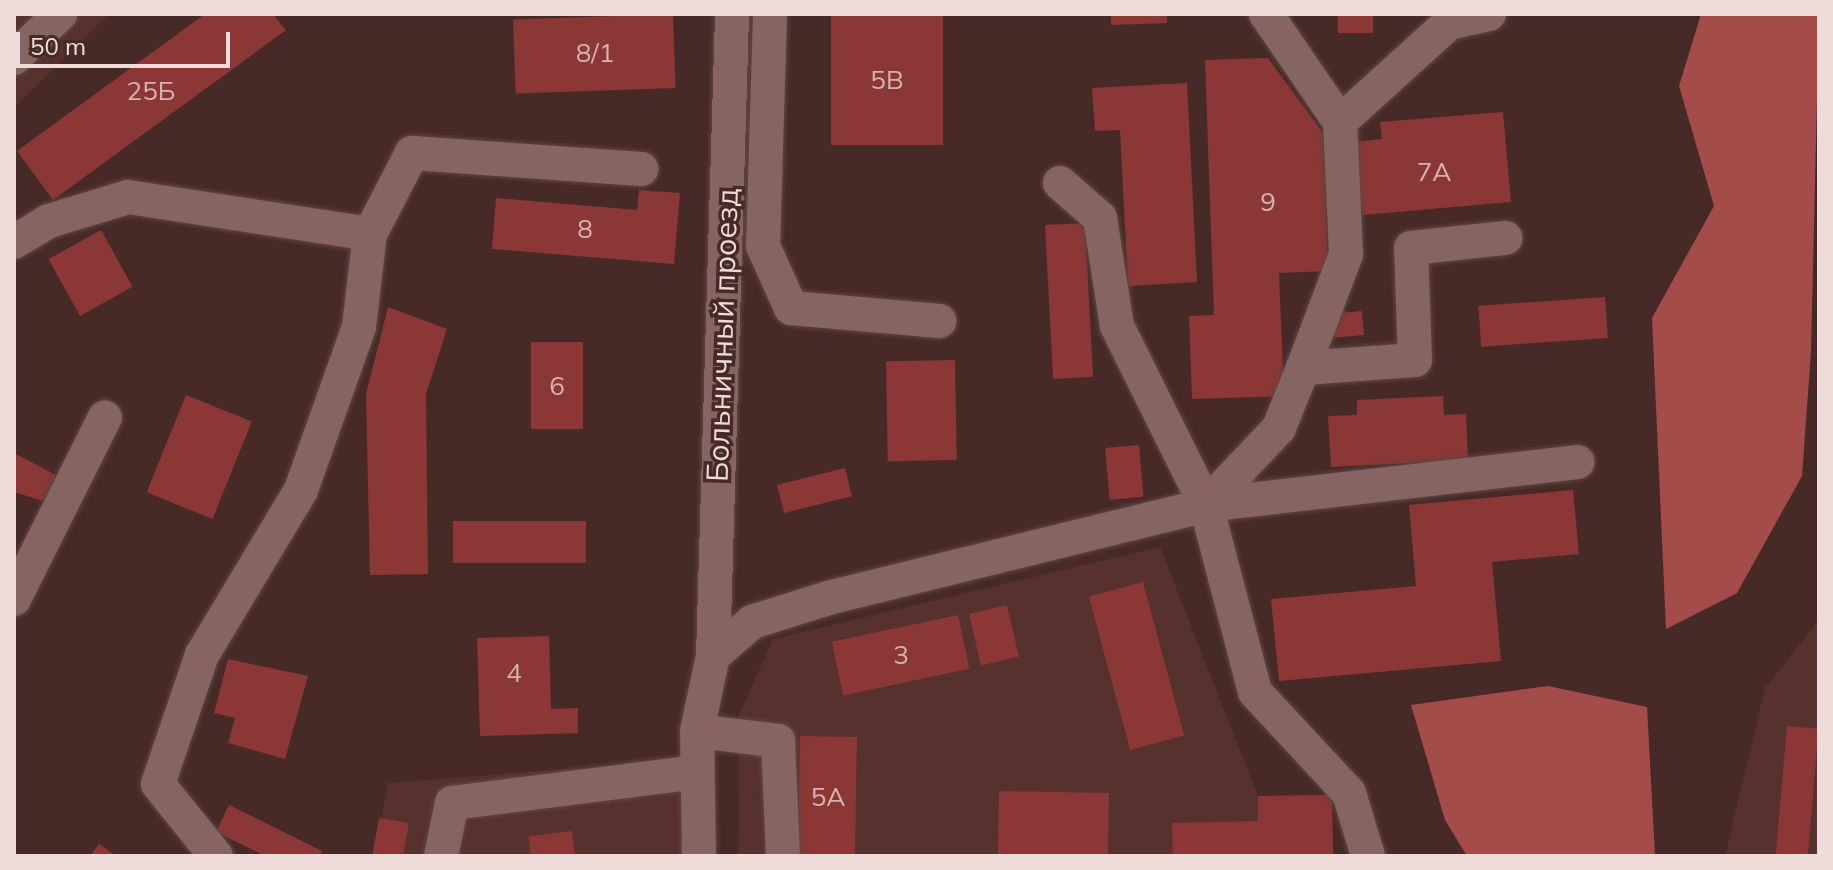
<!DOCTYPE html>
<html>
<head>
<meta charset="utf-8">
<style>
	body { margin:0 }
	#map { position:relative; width:1833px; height:870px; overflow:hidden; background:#472a28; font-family:Mulish,sans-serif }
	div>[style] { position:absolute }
	.built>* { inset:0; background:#56312e }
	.forest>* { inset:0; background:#a34c49 }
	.building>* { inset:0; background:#8b3735; transform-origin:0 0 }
	.roads { filter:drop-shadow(0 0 2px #5f4645) drop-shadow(0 0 2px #5f4645) }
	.minor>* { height:34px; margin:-17px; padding:0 17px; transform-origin:17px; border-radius:17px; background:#866461 }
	span { translate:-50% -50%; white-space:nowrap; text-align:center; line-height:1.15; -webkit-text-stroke:7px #472a28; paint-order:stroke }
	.number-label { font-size:26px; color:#d6b2b1 }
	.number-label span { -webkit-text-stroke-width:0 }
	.street-label { font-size:30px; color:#efdbda }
	.frame { position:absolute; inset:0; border:16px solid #efdbda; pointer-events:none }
	.scale { position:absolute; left:16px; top:32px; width:214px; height:36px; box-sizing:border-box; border:4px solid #efdbda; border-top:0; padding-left:10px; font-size:24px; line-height:28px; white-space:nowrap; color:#efdbda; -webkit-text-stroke:6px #472a28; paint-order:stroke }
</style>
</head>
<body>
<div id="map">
	<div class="built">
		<div style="clip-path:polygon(14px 14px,109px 14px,14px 108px)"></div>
		<div style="clip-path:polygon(1160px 547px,1258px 796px,1258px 856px,738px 856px,739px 715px,773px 639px)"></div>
		<div style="clip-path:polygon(1819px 620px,1819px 856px,1725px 856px,1765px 688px)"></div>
		<div style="clip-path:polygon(687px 760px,689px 856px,375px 856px,388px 783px)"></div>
	</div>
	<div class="forest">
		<div style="clip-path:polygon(1701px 14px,1819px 14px,1811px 352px,1802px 476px,1737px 593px,1666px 629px,1652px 318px,1714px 206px,1679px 86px)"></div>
		<div style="clip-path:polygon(1548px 686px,1647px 707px,1655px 856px,1467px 856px,1445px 820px,1411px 705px)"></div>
	</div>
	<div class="building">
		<div style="clip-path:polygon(205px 14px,273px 14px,286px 30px,53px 200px,17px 151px)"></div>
		<div style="left:673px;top:14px;width:74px;height:160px;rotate:88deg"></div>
		<div style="left:831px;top:14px;width:112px;height:131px"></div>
		<div style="clip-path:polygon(1111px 14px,1167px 14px,1167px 23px,1111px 25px)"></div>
		<div style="left:1338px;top:14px;width:35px;height:19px"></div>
		<div style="clip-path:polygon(1268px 58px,1323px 133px,1328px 271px,1279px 273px,1284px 396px,1192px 399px,1189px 316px,1214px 315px,1205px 60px)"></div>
		<div style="clip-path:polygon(1187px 83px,1197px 282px,1128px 286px,1120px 130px,1095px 131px,1092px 88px)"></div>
		<div style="clip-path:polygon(1503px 112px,1511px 202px,1362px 215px,1356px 142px,1382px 139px,1380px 122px)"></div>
		<div style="clip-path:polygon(639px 190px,680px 193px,674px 264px,492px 249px,496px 198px,637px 210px)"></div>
		<div style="left:1085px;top:223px;width:154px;height:40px;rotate:87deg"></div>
		<div style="left:101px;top:230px;width:65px;height:60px;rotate:61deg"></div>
		<div style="left:1605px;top:297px;width:41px;height:127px;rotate:86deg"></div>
		<div style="clip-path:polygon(388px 307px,447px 329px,426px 394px,428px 574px,370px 575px,366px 394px)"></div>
		<div style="left:1362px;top:311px;width:24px;height:32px;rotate:85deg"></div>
		<div style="left:531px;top:342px;width:52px;height:87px"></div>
		<div style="left:955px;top:360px;width:100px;height:69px;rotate:89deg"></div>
		<div style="left:186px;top:395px;width:71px;height:105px;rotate:22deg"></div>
		<div style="clip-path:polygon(1443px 396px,1444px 415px,1466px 414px,1468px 460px,1331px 467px,1328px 416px,1357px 415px,1357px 400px)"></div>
		<div style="left:1139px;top:445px;width:52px;height:34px;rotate:85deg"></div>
		<div style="clip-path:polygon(14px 453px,56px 475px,43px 501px,14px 492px)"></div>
		<div style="left:845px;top:468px;width:29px;height:70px;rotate:76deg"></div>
		<div style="clip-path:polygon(1573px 490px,1579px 554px,1492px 562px,1501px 661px,1279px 681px,1271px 599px,1416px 586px,1409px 505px)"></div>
		<div style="left:586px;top:521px;width:42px;height:133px;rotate:90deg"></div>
		<div style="left:1143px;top:582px;width:159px;height:56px;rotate:75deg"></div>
		<div style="left:1007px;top:605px;width:53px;height:39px;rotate:77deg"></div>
		<div style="left:958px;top:615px;width:55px;height:129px;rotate:78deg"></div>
		<div style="clip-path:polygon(549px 636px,551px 709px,578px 708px,578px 733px,480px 736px,477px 638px)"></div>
		<div style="clip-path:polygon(228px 659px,308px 676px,285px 759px,228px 743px,235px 718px,214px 713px)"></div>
		<div style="left:1787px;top:726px;width:32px;height:131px;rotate:5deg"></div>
		<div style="left:800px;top:736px;width:57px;height:120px;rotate:1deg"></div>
		<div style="left:999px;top:791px;width:110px;height:65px;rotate:1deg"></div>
		<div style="clip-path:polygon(1332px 795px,1333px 856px,1173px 856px,1172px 823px,1258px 821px,1258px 796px)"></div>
		<div style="clip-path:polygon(229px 805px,322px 851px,320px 856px,265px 856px,216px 832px)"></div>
		<div style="clip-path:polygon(379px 818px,409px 823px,403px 856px,372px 856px)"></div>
		<div style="left:572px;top:831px;width:25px;height:44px;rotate:83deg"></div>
		<div style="clip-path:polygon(99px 844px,116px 856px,90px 856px)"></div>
	</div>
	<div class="roads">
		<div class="minor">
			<div style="left:770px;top:14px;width:232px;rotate:91.7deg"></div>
			<div style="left:763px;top:246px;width:68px;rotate:65.7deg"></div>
			<div style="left:791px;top:308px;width:149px;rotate:5deg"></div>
			<div style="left:1266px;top:14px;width:131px;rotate:55.6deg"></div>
			<div style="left:14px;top:58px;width:64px;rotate:-43.7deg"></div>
			<div style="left:1060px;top:183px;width:53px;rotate:41.2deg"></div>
			<div style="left:1100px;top:218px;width:109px;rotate:81.1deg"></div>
			<div style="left:1117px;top:326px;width:200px;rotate:63.6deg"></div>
			<div style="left:1206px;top:505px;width:193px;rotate:75.3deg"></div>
			<div style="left:1255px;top:692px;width:138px;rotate:47.1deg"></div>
			<div style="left:1349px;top:793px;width:66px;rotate:73.2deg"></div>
			<div style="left:14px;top:242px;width:41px;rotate:-31deg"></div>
			<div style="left:49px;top:221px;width:83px;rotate:-16.9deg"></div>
			<div style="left:128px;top:197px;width:245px;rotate:8.7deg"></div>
			<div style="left:370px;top:234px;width:91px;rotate:-62.6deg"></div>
			<div style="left:412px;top:153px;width:230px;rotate:4deg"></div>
			<div style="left:1303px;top:368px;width:122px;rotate:-69.3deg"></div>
			<div style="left:1346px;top:254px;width:132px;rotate:-92.6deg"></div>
			<div style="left:1340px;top:122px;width:147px;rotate:-42.2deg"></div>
			<div style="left:1449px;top:23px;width:41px;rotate:-12.7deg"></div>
			<div style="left:1206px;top:505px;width:106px;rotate:-46.5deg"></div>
			<div style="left:1279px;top:428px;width:65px;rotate:-68.2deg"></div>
			<div style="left:1303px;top:368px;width:112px;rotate:-4.1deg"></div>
			<div style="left:1415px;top:360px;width:112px;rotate:-92deg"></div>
			<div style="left:1411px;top:248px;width:95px;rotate:-6.1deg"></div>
			<div style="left:14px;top:599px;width:203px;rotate:-63.4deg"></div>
			<div style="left:713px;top:656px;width:52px;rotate:-41.1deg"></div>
			<div style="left:752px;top:622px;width:80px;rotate:-17.5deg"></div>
			<div style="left:828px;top:598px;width:389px;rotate:-13.8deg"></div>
			<div style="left:1206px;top:505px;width:374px;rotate:-6.6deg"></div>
			<div style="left:697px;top:731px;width:82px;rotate:7deg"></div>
			<div style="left:778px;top:741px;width:115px;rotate:87.5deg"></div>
			<div style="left:216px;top:856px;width:92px;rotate:-128.9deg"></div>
			<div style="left:158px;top:784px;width:136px;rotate:-71.2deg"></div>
			<div style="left:202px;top:655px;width:192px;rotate:-59deg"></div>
			<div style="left:301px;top:490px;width:173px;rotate:-70.4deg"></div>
			<div style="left:359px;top:327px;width:94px;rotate:-83.3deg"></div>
			<div style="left:441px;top:856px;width:54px;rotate:-78.3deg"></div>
			<div style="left:452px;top:803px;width:247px;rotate:-7.2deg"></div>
			<div style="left:699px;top:856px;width:125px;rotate:-90.9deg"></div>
			<div style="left:697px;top:731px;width:77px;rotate:-78deg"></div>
			<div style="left:713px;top:656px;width:642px;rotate:-88.3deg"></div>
		</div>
	</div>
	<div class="number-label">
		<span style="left:595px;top:53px">8/1</span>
		<span style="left:887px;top:80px">5В</span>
		<span style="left:151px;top:91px">25Б</span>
		<span style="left:1434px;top:172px">7А</span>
		<span style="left:1268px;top:202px">9</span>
		<span style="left:585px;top:229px">8</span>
		<span style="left:557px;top:386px">6</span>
		<span style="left:901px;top:655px">3</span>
		<span style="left:514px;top:673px">4</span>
		<span style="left:828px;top:797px">5А</span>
	</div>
	<div class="street-label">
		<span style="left:722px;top:335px;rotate:-88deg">Больничный проезд</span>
	</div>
	<div class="frame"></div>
	<div class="scale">50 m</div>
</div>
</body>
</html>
